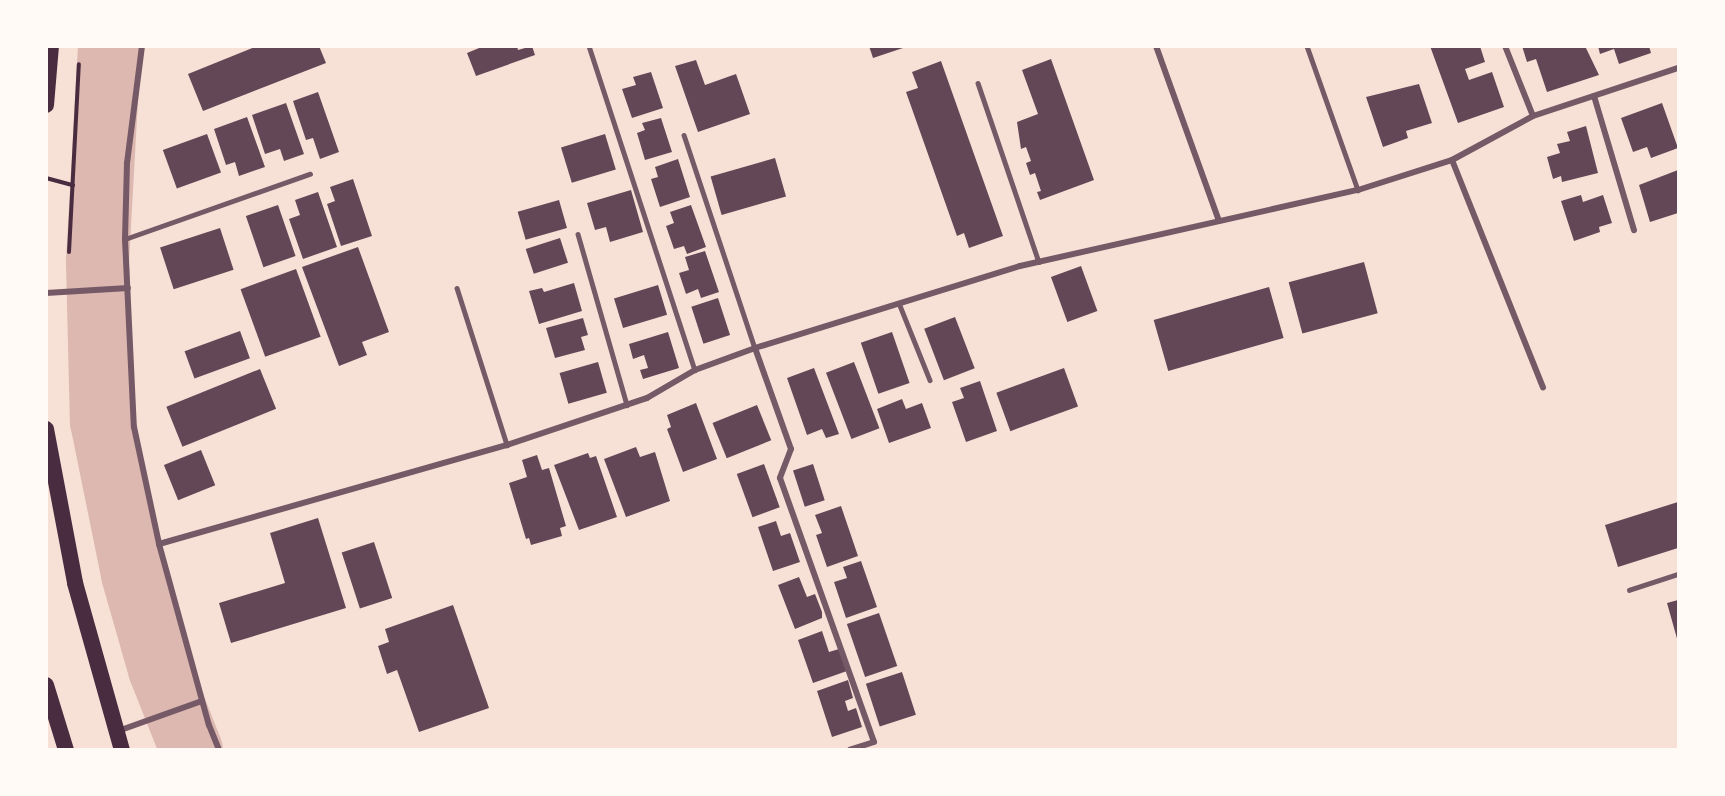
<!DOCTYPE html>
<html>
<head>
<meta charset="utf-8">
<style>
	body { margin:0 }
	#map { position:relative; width:1725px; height:796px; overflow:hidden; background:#f7e1d7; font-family:"Alegreya Sans",sans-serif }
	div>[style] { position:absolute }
	.river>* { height:63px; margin:-31.5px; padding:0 31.5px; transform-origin:31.5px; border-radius:31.5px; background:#dcb8b0 }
	.building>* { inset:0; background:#644757; transform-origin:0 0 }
	.path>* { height:4px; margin:-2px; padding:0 2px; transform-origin:2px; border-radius:2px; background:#4a2c40 }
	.service>* { height:4.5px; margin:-2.25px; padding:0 2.25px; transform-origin:2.25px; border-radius:2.25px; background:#755966 }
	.minor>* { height:6px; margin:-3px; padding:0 3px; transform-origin:3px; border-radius:3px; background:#755966 }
	.trunk>* { height:16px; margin:-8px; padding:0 8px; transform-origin:8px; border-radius:8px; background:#4a2c40 }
	span { translate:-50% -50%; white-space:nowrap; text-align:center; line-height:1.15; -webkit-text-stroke:4.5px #fffaf5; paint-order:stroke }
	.frame { position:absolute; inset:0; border:48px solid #fffaf5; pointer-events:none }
</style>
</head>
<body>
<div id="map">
	<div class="river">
		<div style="left:109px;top:46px;width:216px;rotate:93.2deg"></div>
		<div style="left:97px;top:262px;width:159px;rotate:88.6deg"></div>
		<div style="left:101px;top:421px;width:156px;rotate:78.5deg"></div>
		<div style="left:132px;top:574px;width:99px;rotate:74.1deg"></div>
		<div style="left:159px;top:669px;width:87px;rotate:68.4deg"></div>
	</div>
	<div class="building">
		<div style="clip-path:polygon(257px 46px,319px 46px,326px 63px,203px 111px,188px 74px)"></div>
		<div style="clip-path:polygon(484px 46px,517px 46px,518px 50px,532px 46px,535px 55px,476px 76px,467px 53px)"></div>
		<div style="clip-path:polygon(869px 46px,906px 46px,906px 47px,873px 58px)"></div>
		<div style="clip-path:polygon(1430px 46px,1480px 46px,1485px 62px,1465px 69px,1469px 80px,1492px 72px,1504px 107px,1458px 123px)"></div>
		<div style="clip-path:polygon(1522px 46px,1585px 46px,1599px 75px,1547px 92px,1536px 59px,1527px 62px)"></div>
		<div style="clip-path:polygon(1598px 46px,1649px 46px,1651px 53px,1619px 64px,1614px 49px,1600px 54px)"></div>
		<div style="clip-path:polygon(1051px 59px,1094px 180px,1040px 200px,1037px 192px,1041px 191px,1035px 173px,1030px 175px,1026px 163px,1031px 161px,1026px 147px,1021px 149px,1017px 122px,1038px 114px,1022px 70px)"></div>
		<div style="clip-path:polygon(696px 60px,705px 85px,736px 74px,750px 114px,698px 132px,675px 66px)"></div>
		<div style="clip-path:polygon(941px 61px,1003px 236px,969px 248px,964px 233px,957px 236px,906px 92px,918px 88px,912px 72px)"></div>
		<div style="clip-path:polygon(651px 72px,663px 108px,632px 118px,622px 89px,636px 85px,633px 77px)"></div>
		<div style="clip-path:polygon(1419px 84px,1432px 123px,1406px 131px,1408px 138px,1383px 147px,1366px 97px)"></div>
		<div style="clip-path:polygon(318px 92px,339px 152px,320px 159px,313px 138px,306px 140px,293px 101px)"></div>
		<div style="clip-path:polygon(286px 103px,304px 154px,284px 161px,280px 149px,265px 154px,252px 115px)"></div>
		<div style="clip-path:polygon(1662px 103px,1678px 148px,1651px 158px,1647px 147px,1633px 152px,1621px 118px)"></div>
		<div style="clip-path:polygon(247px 117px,265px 167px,239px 176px,235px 162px,226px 165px,214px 129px)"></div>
		<div style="clip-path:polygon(661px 118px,672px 152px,645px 160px,637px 133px,645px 130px,642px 123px)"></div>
		<div style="clip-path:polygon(1586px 126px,1598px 173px,1562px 182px,1561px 176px,1553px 179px,1547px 157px,1560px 153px,1557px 144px,1570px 141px,1567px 132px)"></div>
		<div style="left:207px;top:134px;width:41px;height:47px;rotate:70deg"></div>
		<div style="left:605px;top:134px;width:37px;height:46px;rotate:73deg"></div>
		<div style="left:775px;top:158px;width:40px;height:67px;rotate:74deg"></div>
		<div style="clip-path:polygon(678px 159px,690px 197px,660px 207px,651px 179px,658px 177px,655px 167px)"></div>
		<div style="clip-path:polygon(1678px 170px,1678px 213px,1650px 222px,1639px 185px)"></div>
		<div style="clip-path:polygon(353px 179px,372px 236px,341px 246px,327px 204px,335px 201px,330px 187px)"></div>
		<div style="clip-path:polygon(631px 190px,643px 232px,610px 242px,606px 227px,595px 230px,587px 203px)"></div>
		<div style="clip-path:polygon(318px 192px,337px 247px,303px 259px,289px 219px,300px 215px,295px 200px)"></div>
		<div style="clip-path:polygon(1581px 195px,1583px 202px,1603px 195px,1612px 223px,1599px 227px,1600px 232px,1574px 241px,1561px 201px)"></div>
		<div style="left:559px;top:200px;width:29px;height:43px;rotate:74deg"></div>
		<div style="left:278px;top:205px;width:54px;height:34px;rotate:71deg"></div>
		<div style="clip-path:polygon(691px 205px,706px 247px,687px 254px,684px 246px,674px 249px,666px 226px,674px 223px,670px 212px)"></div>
		<div style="left:220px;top:228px;width:44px;height:63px;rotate:72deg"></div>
		<div style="left:560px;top:238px;width:26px;height:36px;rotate:72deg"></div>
		<div style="clip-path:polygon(358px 247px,389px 332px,362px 342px,367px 355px,339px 366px,302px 267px)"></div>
		<div style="clip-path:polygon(705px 251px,719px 292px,701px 298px,698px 289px,686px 294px,679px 273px,689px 270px,685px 257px)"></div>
		<div style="left:1364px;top:262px;width:53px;height:78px;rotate:75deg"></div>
		<div style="left:1081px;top:266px;width:48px;height:32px;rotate:70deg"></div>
		<div style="left:296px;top:269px;width:72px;height:59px;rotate:70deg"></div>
		<div style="clip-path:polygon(574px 283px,582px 311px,539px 324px,529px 291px,542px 288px,544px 292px)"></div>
		<div style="left:658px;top:285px;width:31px;height:46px;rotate:73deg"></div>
		<div style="left:1269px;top:287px;width:53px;height:120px;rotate:74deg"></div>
		<div style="left:718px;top:298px;width:39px;height:28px;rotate:72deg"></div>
		<div style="left:955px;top:317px;width:55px;height:33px;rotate:69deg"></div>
		<div style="clip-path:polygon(583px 318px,588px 335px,581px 337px,585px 350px,555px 358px,546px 328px)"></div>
		<div style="left:240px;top:331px;width:29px;height:59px;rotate:70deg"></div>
		<div style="clip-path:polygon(668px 332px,679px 368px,643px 379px,640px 370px,648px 368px,644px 355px,633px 359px,629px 344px)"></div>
		<div style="left:892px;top:332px;width:54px;height:33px;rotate:71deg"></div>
		<div style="left:598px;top:362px;width:32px;height:40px;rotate:74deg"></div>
		<div style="left:854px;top:362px;width:71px;height:30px;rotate:69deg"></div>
		<div style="clip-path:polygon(814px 368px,839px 434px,826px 438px,822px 429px,807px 435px,787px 378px)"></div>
		<div style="left:1064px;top:368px;width:41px;height:72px;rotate:70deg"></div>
		<div style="left:260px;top:369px;width:43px;height:101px;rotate:68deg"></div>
		<div style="clip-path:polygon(980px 381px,997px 431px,966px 442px,952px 402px,964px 398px,960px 388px)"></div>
		<div style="clip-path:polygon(902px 399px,906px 409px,922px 403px,931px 428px,889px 443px,877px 409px)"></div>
		<div style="clip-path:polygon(696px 403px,717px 459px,683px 472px,667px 429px,671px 427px,667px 415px)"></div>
		<div style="left:757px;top:405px;width:38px;height:48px;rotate:68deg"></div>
		<div style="clip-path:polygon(636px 447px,640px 457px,655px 452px,670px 501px,626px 517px,604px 459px)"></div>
		<div style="left:201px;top:450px;width:38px;height:40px;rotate:68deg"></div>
		<div style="clip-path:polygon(588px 453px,590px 458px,596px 456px,617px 517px,579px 530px,554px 465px)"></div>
		<div style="clip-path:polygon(537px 455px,542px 470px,549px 468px,566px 526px,560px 528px,562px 536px,531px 545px,529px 538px,526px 539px,509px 483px,527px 477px,522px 460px)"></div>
		<div style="left:764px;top:464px;width:46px;height:29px;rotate:70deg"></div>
		<div style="left:813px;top:464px;width:38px;height:21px;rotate:72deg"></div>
		<div style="clip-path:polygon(1678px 502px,1678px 548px,1618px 567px,1605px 525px)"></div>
		<div style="clip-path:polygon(841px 506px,858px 556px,827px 567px,816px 535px,822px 533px,815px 515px)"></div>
		<div style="clip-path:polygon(318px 518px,346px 608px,231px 643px,219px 603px,285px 583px,270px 533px)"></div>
		<div style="clip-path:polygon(776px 521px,781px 536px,790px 533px,800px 562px,773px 571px,758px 527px)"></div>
		<div style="left:374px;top:542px;width:59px;height:34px;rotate:72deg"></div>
		<div style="clip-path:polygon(861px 561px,877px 607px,846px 618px,834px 582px,847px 578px,843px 567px)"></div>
		<div style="clip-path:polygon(799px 577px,807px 597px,815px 594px,822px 612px,822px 618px,795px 629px,778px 585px)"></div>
		<div style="clip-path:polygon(1678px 600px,1678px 642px,1667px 603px)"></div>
		<div style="clip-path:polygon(453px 605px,489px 708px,419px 732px,397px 670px,387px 674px,378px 646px,389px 642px,385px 629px)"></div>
		<div style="left:879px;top:613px;width:56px;height:34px;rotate:71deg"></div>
		<div style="clip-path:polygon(822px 631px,829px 652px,839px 649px,847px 671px,813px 683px,798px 640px)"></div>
		<div style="left:902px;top:672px;width:45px;height:38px;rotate:72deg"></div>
		<div style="clip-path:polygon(848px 680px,853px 698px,845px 701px,848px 711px,856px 708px,862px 727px,832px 737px,817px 691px)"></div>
	</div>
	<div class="path">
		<div style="left:46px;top:178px;width:28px;rotate:15deg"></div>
		<div style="left:69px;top:252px;width:188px;rotate:-87deg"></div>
	</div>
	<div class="service">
		<div style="left:589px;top:46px;width:341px;rotate:71.9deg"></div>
		<div style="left:1307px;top:46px;width:153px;rotate:70.5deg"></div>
		<div style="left:978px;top:83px;width:189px;rotate:71.2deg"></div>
		<div style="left:684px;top:135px;width:225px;rotate:71.6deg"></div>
		<div style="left:578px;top:234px;width:178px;rotate:74deg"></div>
		<div style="left:125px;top:239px;width:196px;rotate:-19.4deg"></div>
		<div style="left:457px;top:288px;width:165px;rotate:72.3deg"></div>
		<div style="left:899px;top:303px;width:83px;rotate:68.1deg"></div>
		<div style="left:1629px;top:590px;width:52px;rotate:-18.1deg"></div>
	</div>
	<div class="minor">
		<div style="left:142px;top:46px;width:118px;rotate:97.3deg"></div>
		<div style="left:127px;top:163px;width:76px;rotate:91.5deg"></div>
		<div style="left:125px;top:239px;width:188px;rotate:87.3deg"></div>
		<div style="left:134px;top:427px;width:120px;rotate:77.9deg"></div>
		<div style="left:159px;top:544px;width:188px;rotate:74.6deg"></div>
		<div style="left:209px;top:725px;width:27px;rotate:68deg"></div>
		<div style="left:1156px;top:46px;width:186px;rotate:70.2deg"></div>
		<div style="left:1505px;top:46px;width:75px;rotate:68.2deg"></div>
		<div style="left:1594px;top:96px;width:140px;rotate:73.4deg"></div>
		<div style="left:1452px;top:160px;width:245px;rotate:68.2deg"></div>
		<div style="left:46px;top:293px;width:82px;rotate:-3.5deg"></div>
		<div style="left:755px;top:348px;width:107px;rotate:70.4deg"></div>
		<div style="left:791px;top:449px;width:31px;rotate:111deg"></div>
		<div style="left:780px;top:478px;width:280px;rotate:70.4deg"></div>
		<div style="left:874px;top:742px;width:25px;rotate:162deg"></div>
		<div style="left:159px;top:544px;width:362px;rotate:-15.9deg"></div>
		<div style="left:507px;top:445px;width:148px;rotate:-18.6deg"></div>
		<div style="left:647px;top:398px;width:56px;rotate:-30.3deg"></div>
		<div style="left:695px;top:370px;width:64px;rotate:-20.1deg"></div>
		<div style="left:755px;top:348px;width:277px;rotate:-17.2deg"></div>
		<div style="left:1020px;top:266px;width:346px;rotate:-12.7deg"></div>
		<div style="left:1358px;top:190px;width:99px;rotate:-17.7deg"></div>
		<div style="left:1452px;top:160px;width:92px;rotate:-28.5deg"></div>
		<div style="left:1533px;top:116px;width:153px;rotate:-18.3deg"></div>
		<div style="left:118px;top:731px;width:89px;rotate:-19.7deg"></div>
	</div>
	<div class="trunk">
		<div style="left:46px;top:105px;width:59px;rotate:-85.2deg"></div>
		<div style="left:46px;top:429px;width:157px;rotate:79.3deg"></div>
		<div style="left:75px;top:583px;width:173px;rotate:74.3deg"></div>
		<div style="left:46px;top:685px;width:68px;rotate:72.9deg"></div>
	</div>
	<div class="frame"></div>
</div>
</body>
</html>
